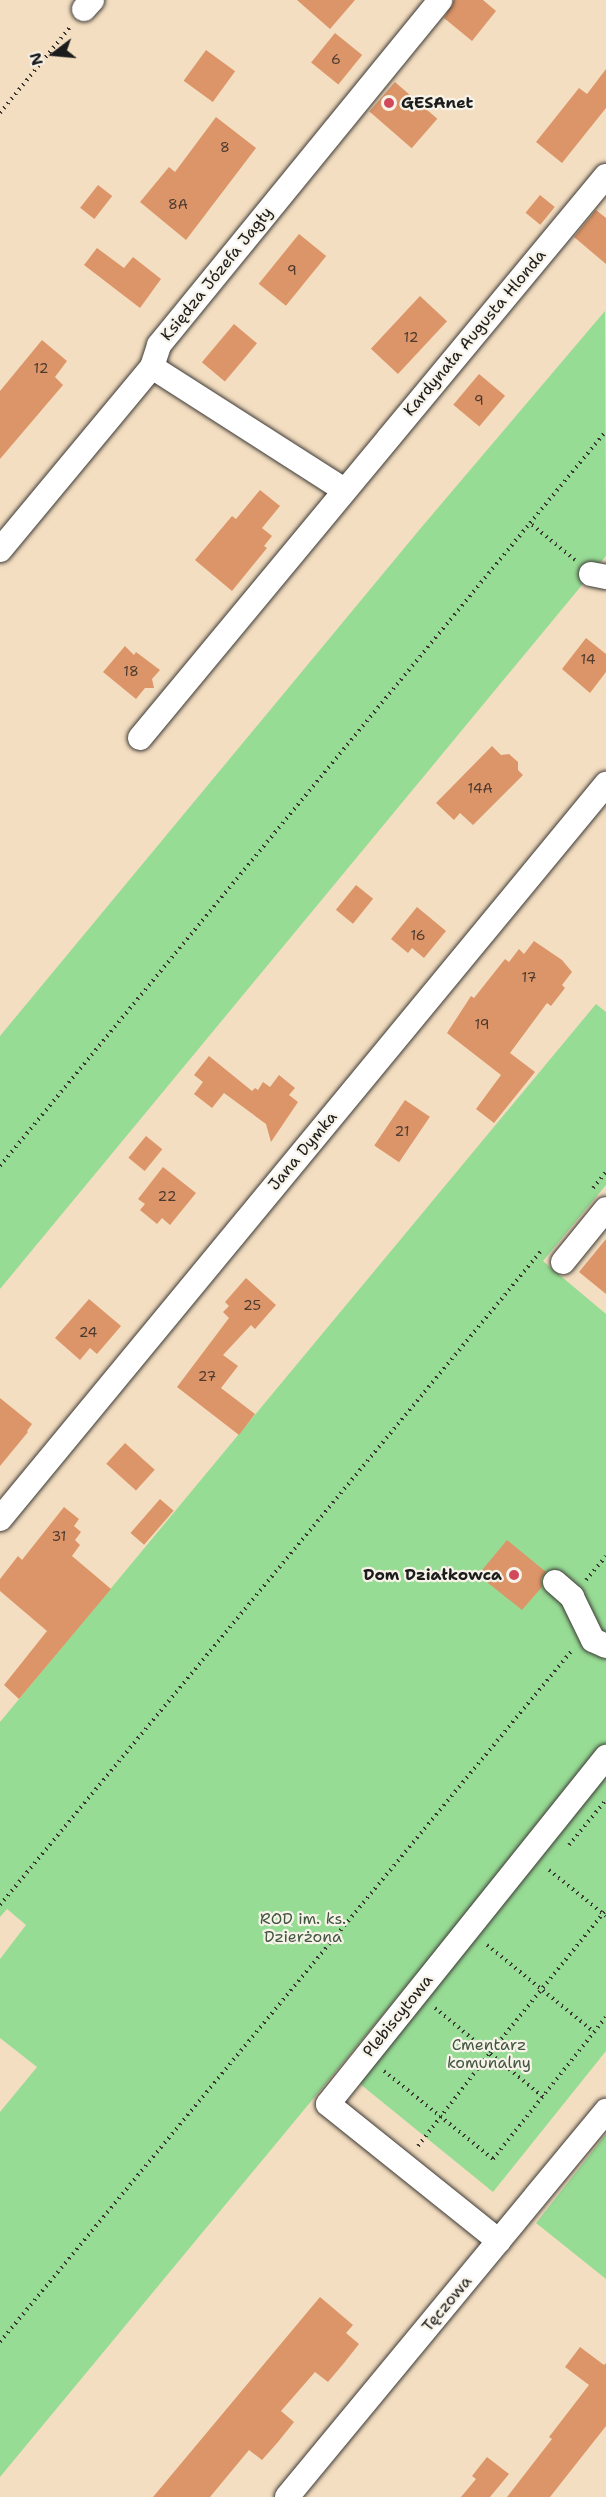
<!DOCTYPE html>
<html>
<head>
<meta charset="utf-8">
<style>
	body { margin:0 }
	#map { position:relative; width:606px; height:2497px; overflow:hidden; background:#f4dec1; font-family:"Shantell Sans",sans-serif }
	div>[style] { position:absolute }
	.green>* { inset:0; background:#97dc95 }
	.building>* { inset:0; background:#dc9568; transform-origin:0 0 }
	.path>* { height:4px; margin-top:-2px; transform-origin:0; background:repeating-linear-gradient(90deg,#3c3935 0 1.5px,transparent 0 6px) }
	.roads { filter:drop-shadow(0 0 2px #3c3935) drop-shadow(0 0 2px #3c3935) }
	.minor>* { height:24px; margin:-12px; padding:0 12px; transform-origin:12px; border-radius:12px; background:#fff }
	.dots>* { width:16px; height:16px; translate:-50% -50%; box-sizing:border-box; border:3px solid #f7f3e8; border-radius:50% }
	span { translate:-50% -50%; white-space:nowrap; text-align:center; line-height:1.15; -webkit-text-stroke:4.5px #f7f3e8; paint-order:stroke }
	.number-label { font-size:14px; color:#4c3a2f }
	.number-label span { -webkit-text-stroke-width:0 }
	.poi-label { font-size:16px; color:#1c1c1c; font-weight:700 }
	.left { translate:0 -50%; text-align:left }
	.right { translate:-100% -50%; text-align:right }
	.street-label { font-size:16px; color:#1c1c1c }
	.park-label { font-size:16px; color:#415640 }
	.north { position:absolute; left:24px; top:24px; width:60px; height:60px; -webkit-text-stroke:4px #f7f3e8; paint-order:stroke; rotate:254deg; font-size:16px; font-weight:700; line-height:24px; text-align:center; color:#1c1c1c }
	.north::after { content:''; display:block; margin:auto; width:21px; height:27px; background:#1c1c1c; clip-path:polygon(50% 0,100% 100%,50% 72%,0 100%) }
</style>
</head>
<body>
<div id="map">
	<div class="green">
		<div style="clip-path:polygon(605px 311px,606px 556px,0 1289px,0 1036px,420px 529px)"></div>
		<div style="clip-path:polygon(596px 1004px,606px 1012px,606px 1185px,543px 1261px,606px 1314px,606px 1745px,0 2477px,0 2112px,37px 2067px,0 2038px,0 1959px,26px 1925px,7px 1909px,0 1917px,0 1722px)"></div>
		<div style="clip-path:polygon(606px 1770px,606px 2051px,493px 2192px,354px 2079px)"></div>
		<div style="clip-path:polygon(606px 2134px,606px 2279px,536px 2223px)"></div>
	</div>
	<div class="building">
		<div style="clip-path:polygon(297px 0,355px 0,330px 29px)"></div>
		<div style="clip-path:polygon(454px 0,483px 0,496px 11px,472px 41px,444px 18px)"></div>
		<div style="left:335px;top:33px;width:35px;height:38px;rotate:39deg"></div>
		<div style="left:206px;top:50px;width:36px;height:38px;rotate:36deg"></div>
		<div style="clip-path:polygon(606px 69px,606px 108px,562px 163px,536px 142px,579px 88px,587px 94px)"></div>
		<div style="left:395px;top:82px;width:56px;height:39px;rotate:41deg"></div>
		<div style="clip-path:polygon(216px 117px,256px 148px,186px 240px,140px 202px,169px 167px,175px 172px)"></div>
		<div style="left:98px;top:185px;width:18px;height:29px;rotate:38deg"></div>
		<div style="left:540px;top:195px;width:19px;height:23px;rotate:39deg"></div>
		<div style="clip-path:polygon(596px 210px,606px 218px,606px 264px,574px 237px)"></div>
		<div style="left:299px;top:234px;width:35px;height:64px;rotate:39deg"></div>
		<div style="clip-path:polygon(97px 248px,124px 268px,133px 257px,161px 279px,140px 308px,84px 265px)"></div>
		<div style="left:420px;top:296px;width:37px;height:72px;rotate:43deg"></div>
		<div style="left:234px;top:324px;width:30px;height:50px;rotate:40deg"></div>
		<div style="clip-path:polygon(42px 340px,67px 361px,55px 377px,63px 385px,0 459px,0 391px)"></div>
		<div style="left:479px;top:374px;width:34px;height:40px;rotate:40deg"></div>
		<div style="clip-path:polygon(260px 490px,280px 506px,262px 528px,272px 536px,264px 546px,267px 548px,232px 591px,195px 560px,232px 516px,236px 519px)"></div>
		<div style="clip-path:polygon(586px 638px,606px 654px,606px 672px,590px 693px,562px 669px)"></div>
		<div style="clip-path:polygon(125px 646px,134px 655px,136px 652px,160px 670px,152px 679px,154px 688px,145px 688px,136px 699px,103px 672px)"></div>
		<div style="clip-path:polygon(492px 746px,501px 755px,509px 754px,518px 762px,518px 770px,523px 775px,473px 825px,460px 813px,454px 820px,436px 803px)"></div>
		<div style="left:356px;top:885px;width:22px;height:32px;rotate:39deg"></div>
		<div style="clip-path:polygon(417px 907px,446px 931px,424px 958px,412px 948px,408px 953px,391px 939px)"></div>
		<div style="clip-path:polygon(534px 941px,562px 960px,572px 972px,562px 985px,565px 988px,551px 1006px,547px 1003px,510px 1053px,535px 1072px,494px 1123px,476px 1109px,501px 1075px,447px 1033px,471px 996px,474px 998px,505px 959px,509px 962px,519px 949px,524px 954px)"></div>
		<div style="clip-path:polygon(209px 1056px,252px 1091px,255px 1088px,258px 1090px,263px 1082px,270px 1087px,279px 1075px,295px 1088px,289px 1095px,298px 1102px,271px 1142px,266px 1124px,224px 1093px,212px 1108px,194px 1094px,203px 1082px,194px 1075px)"></div>
		<div style="left:405px;top:1100px;width:30px;height:55px;rotate:34deg"></div>
		<div style="left:146px;top:1136px;width:21px;height:28px;rotate:39deg"></div>
		<div style="clip-path:polygon(163px 1167px,196px 1193px,170px 1225px,162px 1218px,157px 1224px,140px 1210px,145px 1204px,138px 1199px)"></div>
		<div style="clip-path:polygon(606px 1239px,606px 1294px,579px 1272px)"></div>
		<div style="clip-path:polygon(246px 1278px,276px 1305px,255px 1329px,251px 1325px,223px 1355px,238px 1366px,221px 1388px,255px 1414px,239px 1435px,177px 1387px,229px 1318px,223px 1312px,229px 1306px,225px 1302px)"></div>
		<div style="clip-path:polygon(89px 1299px,121px 1326px,97px 1354px,90px 1348px,80px 1360px,55px 1338px)"></div>
		<div style="clip-path:polygon(0 1398px,32px 1424px,27px 1431px,28px 1432px,0 1466px)"></div>
		<div style="left:125px;top:1443px;width:40px;height:28px;rotate:42deg"></div>
		<div style="left:160px;top:1499px;width:18px;height:45px;rotate:41deg"></div>
		<div style="clip-path:polygon(64px 1507px,79px 1519px,74px 1526px,81px 1532px,75px 1540px,80px 1545px,72px 1556px,111px 1589px,19px 1699px,4px 1685px,47px 1631px,0 1591px,0 1579px,18px 1556px,22px 1560px)"></div>
		<div style="clip-path:polygon(507px 1540px,546px 1572px,541px 1579px,542px 1587px,522px 1610px,478px 1575px)"></div>
		<div style="clip-path:polygon(320px 2297px,353px 2325px,346px 2333px,359px 2344px,344px 2363px,328px 2382px,315px 2372px,281px 2411px,294px 2422px,278px 2442px,262px 2460px,249px 2450px,210px 2497px,153px 2497px)"></div>
		<div style="clip-path:polygon(580px 2347px,604px 2365px,606px 2363px,606px 2426px,550px 2497px,507px 2497px,552px 2439px,549px 2437px,589px 2385px,565px 2367px)"></div>
		<div style="clip-path:polygon(487px 2457px,509px 2474px,490px 2497px,461px 2497px,476px 2479px,472px 2476px)"></div>
	</div>
	<div class="path">
		<div style="left:0;top:113px;width:112px;rotate:-50.8deg"></div>
		<div style="left:575px;top:560px;width:58px;rotate:-140.6deg"></div>
		<div style="left:530px;top:523px;width:119px;rotate:-50.4deg"></div>
		<div style="left:0;top:1166px;width:833px;rotate:-50.5deg"></div>
		<div style="left:593px;top:1188px;width:21px;rotate:-51deg"></div>
		<div style="left:586px;top:1580px;width:31px;rotate:-50deg"></div>
		<div style="left:569px;top:1845px;width:58px;rotate:-50.6deg"></div>
		<div style="left:549px;top:1870px;width:73px;rotate:38.9deg"></div>
		<div style="left:0;top:1905px;width:849px;rotate:-50.4deg"></div>
		<div style="left:487px;top:1945px;width:138px;rotate:39.1deg"></div>
		<div style="left:435px;top:2008px;width:140px;rotate:39.5deg"></div>
		<div style="left:384px;top:2071px;width:140px;rotate:38.9deg"></div>
		<div style="left:493px;top:2159px;width:181px;rotate:-51.5deg"></div>
		<div style="left:418px;top:2146px;width:118px;rotate:-52.3deg"></div>
		<div style="left:490px;top:2053px;width:184px;rotate:-51deg"></div>
		<div style="left:0;top:2342px;width:899px;rotate:-50.41deg"></div>
	</div>
	<div class="roads">
		<div class="minor">
			<div style="left:84px;top:9px;width:12px;rotate:-48deg"></div>
			<div style="left:152px;top:367px;width:228px;rotate:32.6deg"></div>
			<div style="left:0;top:550px;width:238px;rotate:-50.3deg"></div>
			<div style="left:152px;top:367px;width:23px;rotate:-72deg"></div>
			<div style="left:159px;top:345px;width:445px;rotate:-50.8deg"></div>
			<div style="left:591px;top:574px;width:15px;rotate:11deg"></div>
			<div style="left:140px;top:738px;width:730px;rotate:-50.34deg"></div>
			<div style="left:563px;top:1262px;width:68px;rotate:-50.9deg"></div>
			<div style="left:0;top:1519px;width:953px;rotate:-50.49deg"></div>
			<div style="left:555px;top:1582px;width:23px;rotate:41deg"></div>
			<div style="left:572px;top:1597px;width:48px;rotate:64deg"></div>
			<div style="left:593px;top:1640px;width:14px;rotate:25deg"></div>
			<div style="left:499px;top:2241px;width:219px;rotate:-141.3deg"></div>
			<div style="left:328px;top:2104px;width:445px;rotate:-51.3deg"></div>
			<div style="left:287px;top:2497px;width:501px;rotate:-50.43deg"></div>
		</div>
	</div>
	<div class="dots">
		<div style="left:389px;top:103px;background:#d1495b"></div>
		<div style="left:514px;top:1575px;background:#d1495b"></div>
	</div>
	<div class="number-label">
		<span style="left:336px;top:59px">6</span>
		<span style="left:225px;top:147px">8</span>
		<span style="left:178px;top:204px">8A</span>
		<span style="left:292px;top:270px">9</span>
		<span style="left:411px;top:337px">12</span>
		<span style="left:41px;top:368px">12</span>
		<span style="left:479px;top:400px">9</span>
		<span style="left:588px;top:659px">14</span>
		<span style="left:131px;top:671px">18</span>
		<span style="left:480px;top:788px">14A</span>
		<span style="left:418px;top:935px">16</span>
		<span style="left:529px;top:977px">17</span>
		<span style="left:482px;top:1024px">19</span>
		<span style="left:402px;top:1131px">21</span>
		<span style="left:167px;top:1196px">22</span>
		<span style="left:252px;top:1305px">25</span>
		<span style="left:88px;top:1332px">24</span>
		<span style="left:207px;top:1376px">27</span>
		<span style="left:59px;top:1536px">31</span>
	</div>
	<div class="poi-label">
		<span class="left" style="left:401px;top:103px">GESAnet</span>
		<span class="right" style="left:502px;top:1575px">Dom Działkowca</span>
	</div>
	<div class="street-label">
		<span style="left:217px;top:274px;rotate:-51deg">Księdza Józefa Jagły</span>
		<span style="left:475px;top:333px;rotate:-50deg">Kardynała Augusta Hlonda</span>
		<span style="left:303px;top:1151px;rotate:-50deg">Jana Dymka</span>
		<span style="left:398px;top:2016px;rotate:-51deg">Plebiscytowa</span>
		<span style="left:447px;top:2304px;rotate:-50deg">Tęczowa</span>
	</div>
	<div class="park-label">
		<span style="left:303px;top:1928px">ROD im. ks.<br>Dzierżona</span>
		<span style="left:489px;top:2054px">Cmentarz<br>komunalny</span>
	</div>
	<div class="north">N</div>
</div>
</body>
</html>
